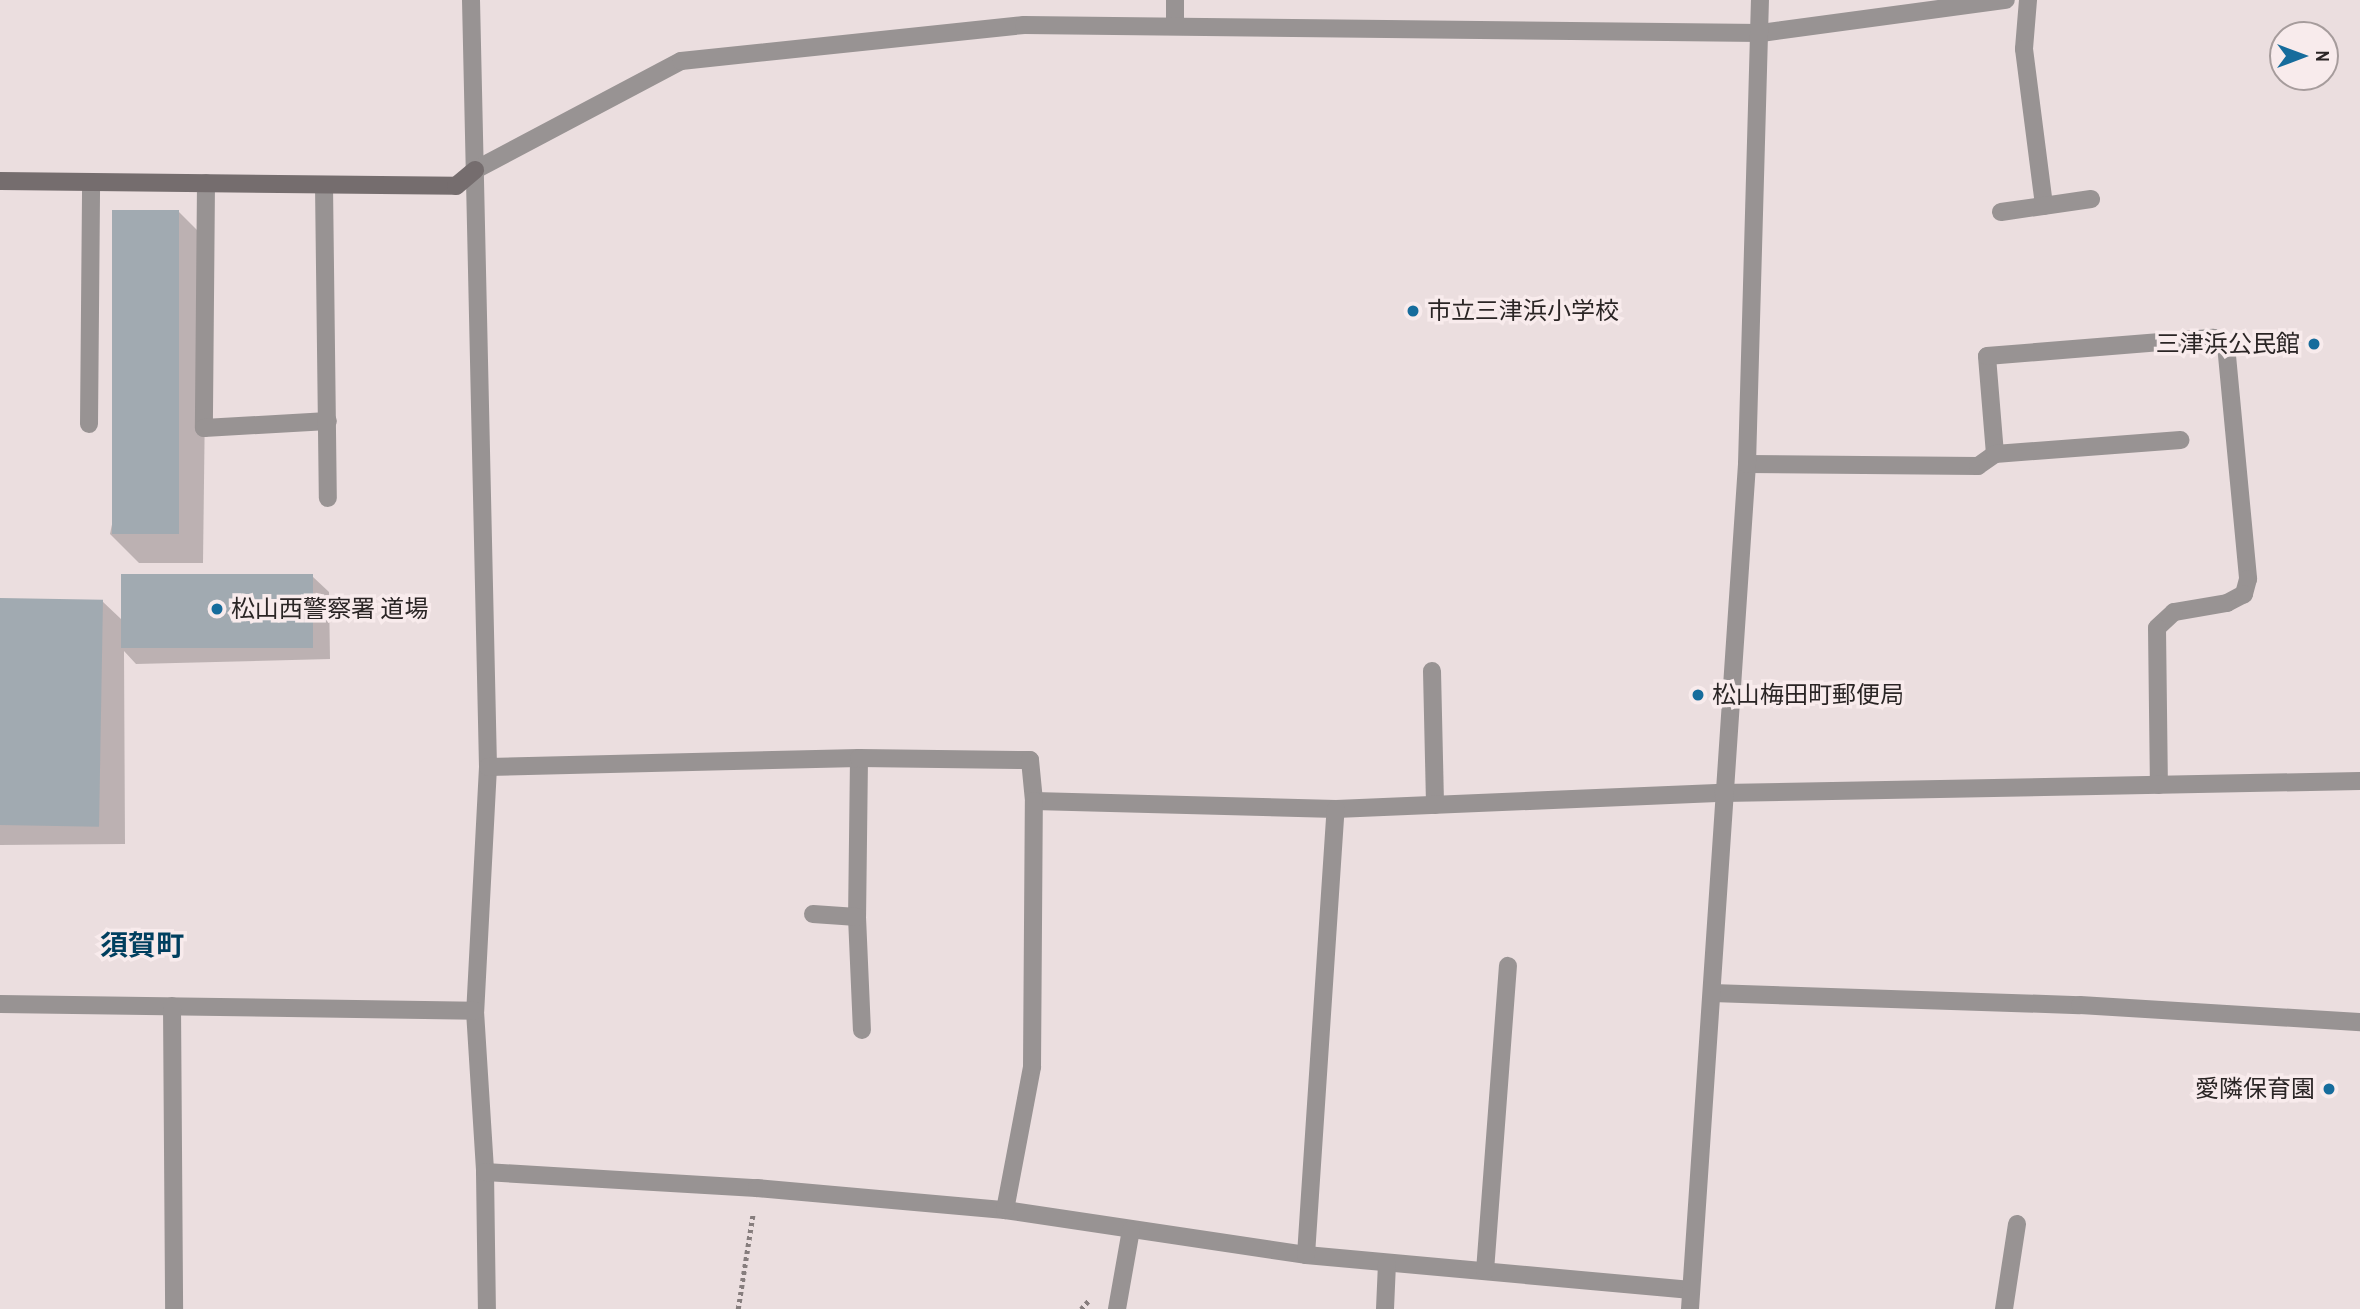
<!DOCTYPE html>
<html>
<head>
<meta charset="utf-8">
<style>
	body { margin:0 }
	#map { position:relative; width:2360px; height:1309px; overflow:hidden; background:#ebdedf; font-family:"Archivo Narrow","Noto Sans JP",sans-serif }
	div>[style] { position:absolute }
	.shadow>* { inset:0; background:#0003 }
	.building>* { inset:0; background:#a1aab1; transform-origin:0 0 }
	.path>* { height:4.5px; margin-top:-2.25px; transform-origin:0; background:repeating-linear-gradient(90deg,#867d7d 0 3.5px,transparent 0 7px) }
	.street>* { height:18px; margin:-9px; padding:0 9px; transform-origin:9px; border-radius:9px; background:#989393 }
	.secondary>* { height:18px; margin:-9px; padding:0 9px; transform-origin:9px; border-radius:9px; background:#756d6e }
	.dots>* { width:19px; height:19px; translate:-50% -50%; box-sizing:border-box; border:4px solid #f8ebec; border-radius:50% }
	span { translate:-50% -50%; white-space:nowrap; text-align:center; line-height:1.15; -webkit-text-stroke:7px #f8ebec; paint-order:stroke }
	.poi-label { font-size:24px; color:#2a2525 }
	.left { translate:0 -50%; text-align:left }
	.right { translate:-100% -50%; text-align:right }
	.quarter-label { font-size:28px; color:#003f5f; font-weight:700 }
	.north { position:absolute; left:2269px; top:21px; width:70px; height:70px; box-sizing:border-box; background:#f8ebec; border:2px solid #a69c9c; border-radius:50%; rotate:90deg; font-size:19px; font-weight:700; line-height:28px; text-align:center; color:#2a2525 }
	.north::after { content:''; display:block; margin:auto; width:24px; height:32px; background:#166c9c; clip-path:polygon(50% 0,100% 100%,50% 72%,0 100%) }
</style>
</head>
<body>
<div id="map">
	<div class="shadow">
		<div style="clip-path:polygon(178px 211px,207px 240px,203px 563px,139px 563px,110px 534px)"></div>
		<div style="clip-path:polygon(312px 576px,329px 592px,330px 659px,136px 664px,124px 651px,125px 844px,0 845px,0 600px,102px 601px,121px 619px)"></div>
	</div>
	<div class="building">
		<div style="left:112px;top:210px;width:67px;height:324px"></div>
		<div style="left:121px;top:574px;width:192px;height:74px"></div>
		<div style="left:0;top:598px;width:103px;height:227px;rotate:1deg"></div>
	</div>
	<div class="path">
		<div style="left:738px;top:1309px;width:97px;rotate:-81.1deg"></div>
		<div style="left:1081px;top:1309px;width:13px;rotate:-48deg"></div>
	</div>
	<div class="street">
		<div style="left:471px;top:0;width:767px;rotate:88.73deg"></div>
		<div style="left:488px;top:767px;width:244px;rotate:93deg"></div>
		<div style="left:475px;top:1011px;width:161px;rotate:86.4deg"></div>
		<div style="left:485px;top:1172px;width:137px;rotate:89.2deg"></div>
		<div style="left:1175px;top:0;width:26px;rotate:90deg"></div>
		<div style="left:2028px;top:0;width:49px;rotate:94.7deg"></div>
		<div style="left:2024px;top:49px;width:158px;rotate:82.7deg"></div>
		<div style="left:475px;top:170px;width:233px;rotate:-27.9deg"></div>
		<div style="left:681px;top:61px;width:345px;rotate:-6deg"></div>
		<div style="left:1024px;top:25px;width:737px;rotate:0.62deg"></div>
		<div style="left:1761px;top:33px;width:247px;rotate:-7.7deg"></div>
		<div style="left:206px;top:183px;width:245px;rotate:90.5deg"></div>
		<div style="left:204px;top:428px;width:124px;rotate:-3.2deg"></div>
		<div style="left:324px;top:185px;width:313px;rotate:89.3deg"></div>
		<div style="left:2001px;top:212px;width:91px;rotate:-8.2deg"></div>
		<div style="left:89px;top:424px;width:241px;rotate:-89.5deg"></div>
		<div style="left:1995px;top:454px;width:98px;rotate:-94.7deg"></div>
		<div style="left:1987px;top:356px;width:227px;rotate:-4.6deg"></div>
		<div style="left:2213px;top:338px;width:15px;rotate:28deg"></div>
		<div style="left:2226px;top:345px;width:235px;rotate:84.6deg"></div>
		<div style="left:2248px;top:579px;width:16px;rotate:105deg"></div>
		<div style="left:2244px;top:594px;width:19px;rotate:152deg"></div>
		<div style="left:2227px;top:603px;width:54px;rotate:170.4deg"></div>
		<div style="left:2174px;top:612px;width:23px;rotate:137deg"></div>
		<div style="left:2157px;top:628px;width:157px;rotate:89.3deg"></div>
		<div style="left:1747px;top:464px;width:231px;rotate:0.5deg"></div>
		<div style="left:1978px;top:466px;width:21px;rotate:-35deg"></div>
		<div style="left:1995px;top:454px;width:186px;rotate:-4.3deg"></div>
		<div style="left:1432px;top:671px;width:134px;rotate:88.7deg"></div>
		<div style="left:859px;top:758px;width:159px;rotate:90.7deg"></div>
		<div style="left:857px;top:917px;width:113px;rotate:87.5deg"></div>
		<div style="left:488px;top:767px;width:371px;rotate:-1.4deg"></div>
		<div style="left:859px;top:758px;width:171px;rotate:0.7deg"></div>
		<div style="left:1030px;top:760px;width:41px;rotate:84.4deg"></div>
		<div style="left:1034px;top:801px;width:302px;rotate:1.5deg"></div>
		<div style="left:1336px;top:809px;width:387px;rotate:-2.4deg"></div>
		<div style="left:1723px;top:793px;width:637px;rotate:-1.08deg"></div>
		<div style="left:813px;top:914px;width:44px;rotate:3.9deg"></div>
		<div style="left:1712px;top:993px;width:368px;rotate:1.9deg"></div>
		<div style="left:2080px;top:1005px;width:281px;rotate:3.5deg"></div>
		<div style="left:0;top:1004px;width:475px;rotate:0.8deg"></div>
		<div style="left:172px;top:1006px;width:303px;rotate:89.6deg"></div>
		<div style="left:485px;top:1172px;width:272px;rotate:3.4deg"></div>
		<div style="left:757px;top:1188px;width:249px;rotate:5.1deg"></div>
		<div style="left:1005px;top:1210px;width:304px;rotate:8.5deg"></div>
		<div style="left:1306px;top:1255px;width:384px;rotate:5.2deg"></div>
		<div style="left:1005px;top:1210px;width:146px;rotate:-79.3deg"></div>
		<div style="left:1032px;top:1067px;width:266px;rotate:-89.6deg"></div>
		<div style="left:1306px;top:1255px;width:447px;rotate:-86.2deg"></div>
		<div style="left:1485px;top:1271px;width:306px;rotate:-85.7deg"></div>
		<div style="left:1117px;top:1309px;width:80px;rotate:-80deg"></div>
		<div style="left:1385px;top:1309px;width:46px;rotate:-87.5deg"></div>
		<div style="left:1690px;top:1309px;width:847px;rotate:-86.14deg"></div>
		<div style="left:1747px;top:464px;width:464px;rotate:-88.4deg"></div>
		<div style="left:2004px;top:1309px;width:86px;rotate:-81.3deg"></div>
	</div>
	<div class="secondary">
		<div style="left:0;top:181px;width:456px;rotate:0.6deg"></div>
		<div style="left:456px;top:186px;width:25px;rotate:-40deg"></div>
	</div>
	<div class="dots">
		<div style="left:1413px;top:311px;background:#166c9c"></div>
		<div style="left:2314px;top:344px;background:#166c9c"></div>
		<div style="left:217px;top:609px;background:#166c9c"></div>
		<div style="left:1698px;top:695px;background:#166c9c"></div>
		<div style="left:2329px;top:1089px;background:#166c9c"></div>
	</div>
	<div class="poi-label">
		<span class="left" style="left:1427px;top:311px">市立三津浜小学校</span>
		<span class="right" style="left:2300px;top:344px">三津浜公民館</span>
		<span class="left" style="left:231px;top:609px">松山西警察署 道場</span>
		<span class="left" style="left:1712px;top:695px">松山梅田町郵便局</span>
		<span class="right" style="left:2315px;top:1089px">愛隣保育園</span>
	</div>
	<div class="quarter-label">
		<span style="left:142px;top:945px">須賀町</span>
	</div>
	<div class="north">N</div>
</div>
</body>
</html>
